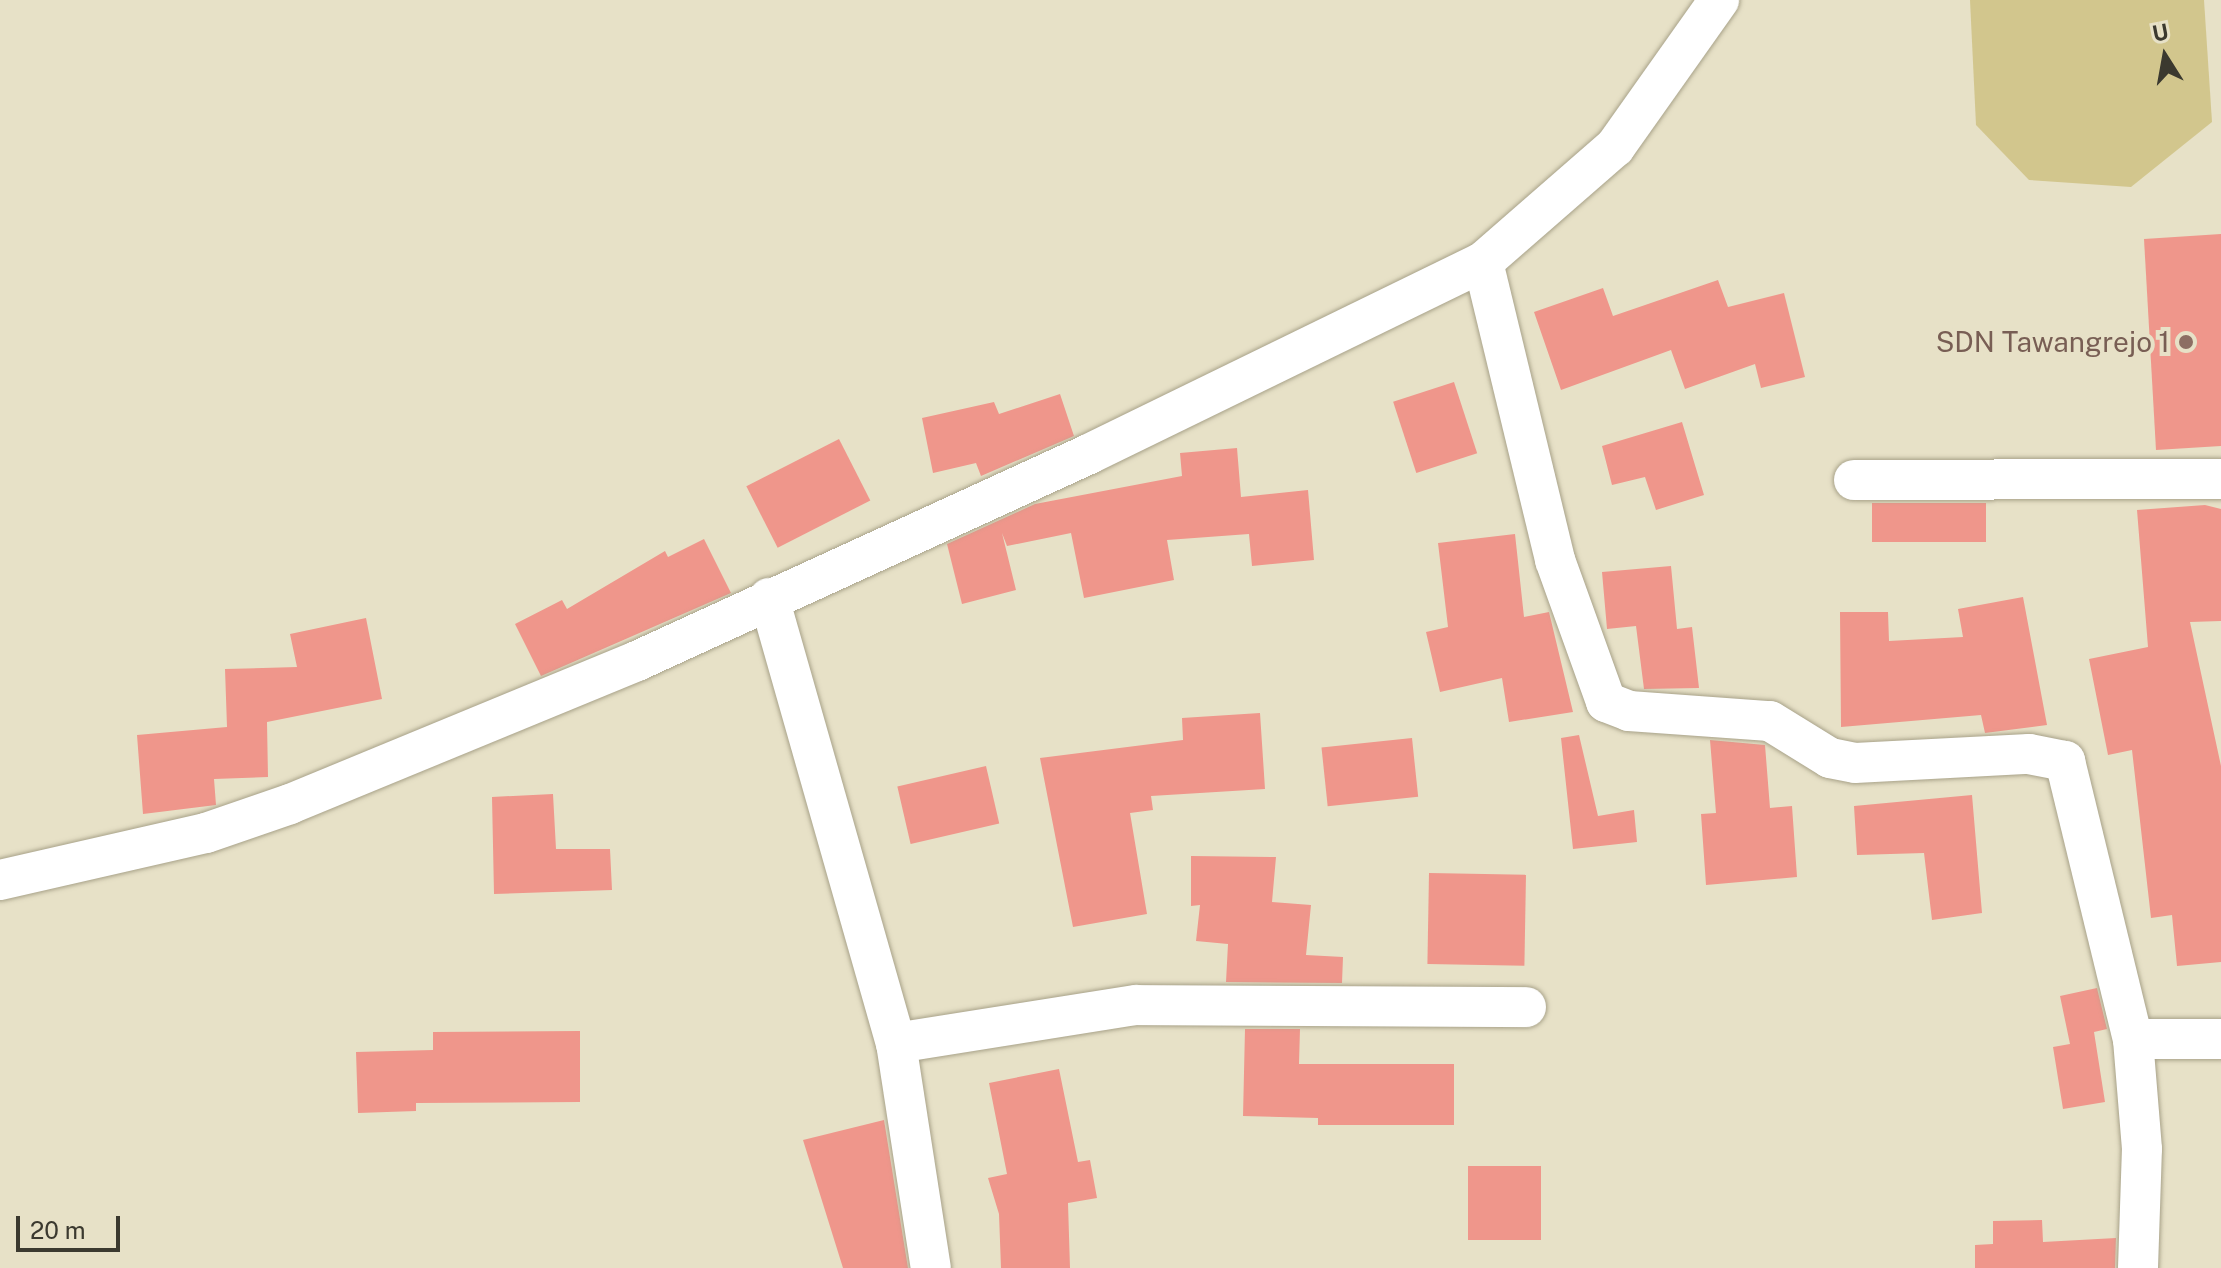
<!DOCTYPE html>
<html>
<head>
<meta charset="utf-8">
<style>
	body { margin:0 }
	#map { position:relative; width:2221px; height:1268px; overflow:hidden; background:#e7e1c7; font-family:"Public Sans",sans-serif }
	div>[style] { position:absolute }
	.green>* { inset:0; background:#d2c68d }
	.building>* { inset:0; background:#ef968b; transform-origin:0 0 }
	.roads { filter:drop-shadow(0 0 2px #a8a289) drop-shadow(0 0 2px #a8a289) }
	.minor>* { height:40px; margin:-20px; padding:0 20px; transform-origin:20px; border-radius:20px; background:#fff }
	.dots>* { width:22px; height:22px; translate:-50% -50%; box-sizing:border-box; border:4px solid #e7e1c7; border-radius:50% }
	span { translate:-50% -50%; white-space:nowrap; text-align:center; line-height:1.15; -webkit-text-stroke:8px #e7e1c7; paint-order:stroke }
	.education-label { font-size:28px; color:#785e54 }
	.right { translate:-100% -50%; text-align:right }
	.north { position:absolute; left:2125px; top:16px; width:80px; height:80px; -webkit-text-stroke:6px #e7e1c7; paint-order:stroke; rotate:349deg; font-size:22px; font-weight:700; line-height:32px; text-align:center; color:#3b392f }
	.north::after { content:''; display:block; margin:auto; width:28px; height:36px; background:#3b392f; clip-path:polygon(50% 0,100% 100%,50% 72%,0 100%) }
	.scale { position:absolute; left:16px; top:1216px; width:104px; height:36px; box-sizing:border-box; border:4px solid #3b392f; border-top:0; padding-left:10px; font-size:24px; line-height:28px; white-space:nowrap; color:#3b392f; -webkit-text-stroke:6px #e7e1c7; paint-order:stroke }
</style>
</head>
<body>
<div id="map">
	<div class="green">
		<div style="clip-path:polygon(1970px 0,2204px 0,2212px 122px,2131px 187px,2029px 180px,1976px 125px)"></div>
	</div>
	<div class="building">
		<div style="clip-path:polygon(2221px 234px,2221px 446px,2156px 450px,2144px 239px)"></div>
		<div style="clip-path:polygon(1718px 280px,1728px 307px,1784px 293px,1805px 377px,1761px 388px,1755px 364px,1685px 389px,1671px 350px,1561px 390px,1534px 312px,1603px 288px,1613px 316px)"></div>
		<div style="left:1454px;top:382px;width:75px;height:64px;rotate:72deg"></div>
		<div style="clip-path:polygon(1060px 394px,1074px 436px,981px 476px,976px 463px,933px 473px,922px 418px,994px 402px,999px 414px)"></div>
		<div style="clip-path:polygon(1682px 422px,1704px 495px,1656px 510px,1645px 477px,1612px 485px,1602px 446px)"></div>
		<div style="left:839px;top:439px;width:69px;height:104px;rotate:63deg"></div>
		<div style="clip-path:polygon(1237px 448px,1241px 497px,1308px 490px,1314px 560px,1252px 566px,1249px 534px,1167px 540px,1174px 580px,1084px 598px,1071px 533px,1007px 546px,1002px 533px,1016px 590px,962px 604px,947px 544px,1035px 504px,1182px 476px,1180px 453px)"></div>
		<div style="left:1872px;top:503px;width:114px;height:39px"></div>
		<div style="clip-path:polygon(2205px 505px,2221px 509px,2221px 621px,2190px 622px,2221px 766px,2221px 962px,2177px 966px,2172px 915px,2151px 918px,2132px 750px,2108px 755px,2089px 659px,2148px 647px,2137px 510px)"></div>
		<div style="clip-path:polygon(1515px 534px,1524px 617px,1549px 612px,1573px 712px,1509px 722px,1502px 678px,1440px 692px,1426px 632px,1448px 627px,1438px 543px)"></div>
		<div style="clip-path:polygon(704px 539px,731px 593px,541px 676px,515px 624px,562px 600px,567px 609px,665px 551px,668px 557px)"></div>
		<div style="clip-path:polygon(1671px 566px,1677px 629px,1692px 627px,1699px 688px,1644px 689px,1636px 626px,1607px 629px,1602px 572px)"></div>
		<div style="clip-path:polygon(2023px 597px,2047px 725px,1985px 733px,1981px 715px,1841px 727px,1840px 612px,1888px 612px,1889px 641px,1963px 637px,1958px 609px)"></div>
		<div style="clip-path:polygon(366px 618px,382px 699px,267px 722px,268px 777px,214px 779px,216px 805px,143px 814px,137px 735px,227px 727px,225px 669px,297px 667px,290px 634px)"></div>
		<div style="clip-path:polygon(1260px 713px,1265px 789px,1151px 796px,1153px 810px,1130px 813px,1147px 914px,1073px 927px,1040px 758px,1183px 740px,1182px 718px)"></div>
		<div style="clip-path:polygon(1579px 735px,1598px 816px,1634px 810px,1637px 842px,1573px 849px,1561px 738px)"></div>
		<div style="left:1412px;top:738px;width:59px;height:91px;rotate:84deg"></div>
		<div style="clip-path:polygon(1710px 740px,1765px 745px,1770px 808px,1792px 806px,1797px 877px,1706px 885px,1701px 814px,1716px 813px)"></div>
		<div style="left:986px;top:766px;width:59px;height:91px;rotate:77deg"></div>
		<div style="clip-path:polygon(553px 794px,556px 849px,610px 849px,612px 890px,494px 894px,492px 797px)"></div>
		<div style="clip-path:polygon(1972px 795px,1982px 913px,1932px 920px,1924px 853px,1857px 855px,1854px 806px)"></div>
		<div style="clip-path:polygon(1191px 856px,1276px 857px,1272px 902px,1311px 905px,1306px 955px,1343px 957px,1342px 983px,1226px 982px,1228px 944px,1196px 941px,1200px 905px,1191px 906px)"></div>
		<div style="left:1429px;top:873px;width:97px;height:91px;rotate:1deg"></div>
		<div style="clip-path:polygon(2097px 988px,2107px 1029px,2094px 1032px,2105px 1102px,2063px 1109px,2053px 1047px,2070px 1044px,2060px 996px)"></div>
		<div style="clip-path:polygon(1245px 1029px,1300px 1029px,1299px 1064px,1454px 1064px,1454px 1125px,1318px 1125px,1318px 1118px,1243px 1116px)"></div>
		<div style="clip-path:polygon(580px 1031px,580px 1102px,416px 1103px,416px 1111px,358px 1113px,356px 1052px,433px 1050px,433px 1032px)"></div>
		<div style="clip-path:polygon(1059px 1069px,1078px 1162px,1090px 1160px,1097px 1198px,1068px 1203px,1070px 1268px,1001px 1268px,999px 1214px,988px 1178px,1007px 1174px,989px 1083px)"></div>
		<div style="clip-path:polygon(884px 1120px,908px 1268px,843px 1268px,803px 1140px)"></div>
		<div style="left:1468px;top:1166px;width:73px;height:74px"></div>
		<div style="clip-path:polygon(2042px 1220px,2043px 1242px,2116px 1238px,2115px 1268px,1975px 1268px,1975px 1245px,1993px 1244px,1993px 1221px)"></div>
	</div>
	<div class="roads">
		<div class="minor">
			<div style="left:1483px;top:262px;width:307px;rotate:76.4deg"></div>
			<div style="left:1555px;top:560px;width:151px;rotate:70.2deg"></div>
			<div style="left:1606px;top:702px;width:25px;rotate:21deg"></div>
			<div style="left:1629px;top:711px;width:141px;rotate:4.1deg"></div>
			<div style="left:1770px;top:721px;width:70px;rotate:31.7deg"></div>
			<div style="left:1830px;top:758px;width:25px;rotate:11deg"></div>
			<div style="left:1855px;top:763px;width:174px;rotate:-3deg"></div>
			<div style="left:2029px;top:754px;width:37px;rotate:11deg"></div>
			<div style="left:2065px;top:761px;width:286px;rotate:76.3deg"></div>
			<div style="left:1854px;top:480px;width:367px;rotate:-0.2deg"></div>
			<div style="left:769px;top:598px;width:463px;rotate:74.1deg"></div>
			<div style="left:896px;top:1043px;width:228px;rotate:81.2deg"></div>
			<div style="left:0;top:880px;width:211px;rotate:-12.9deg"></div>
			<div style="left:206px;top:833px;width:89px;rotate:-19deg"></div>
			<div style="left:290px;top:804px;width:375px;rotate:-22.4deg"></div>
			<div style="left:637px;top:661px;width:497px;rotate:-24.6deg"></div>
			<div style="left:1089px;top:454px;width:438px;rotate:-26deg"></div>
			<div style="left:1483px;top:262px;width:175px;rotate:-41.1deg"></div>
			<div style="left:1615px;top:147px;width:180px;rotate:-54.7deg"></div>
			<div style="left:896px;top:1043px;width:243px;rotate:-9deg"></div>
			<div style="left:1136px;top:1005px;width:390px;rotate:0.3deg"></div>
			<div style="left:2138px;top:1268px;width:119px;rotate:-88.1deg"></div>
			<div style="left:2142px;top:1149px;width:110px;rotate:-94.7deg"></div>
			<div style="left:2133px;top:1039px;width:88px"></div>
		</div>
	</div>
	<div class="dots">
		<div style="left:2186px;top:342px;background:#8d6e63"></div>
	</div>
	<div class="education-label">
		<span class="right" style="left:2170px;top:342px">SDN Tawangrejo 1</span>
	</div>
	<div class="north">U</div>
	<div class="scale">20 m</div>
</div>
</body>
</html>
